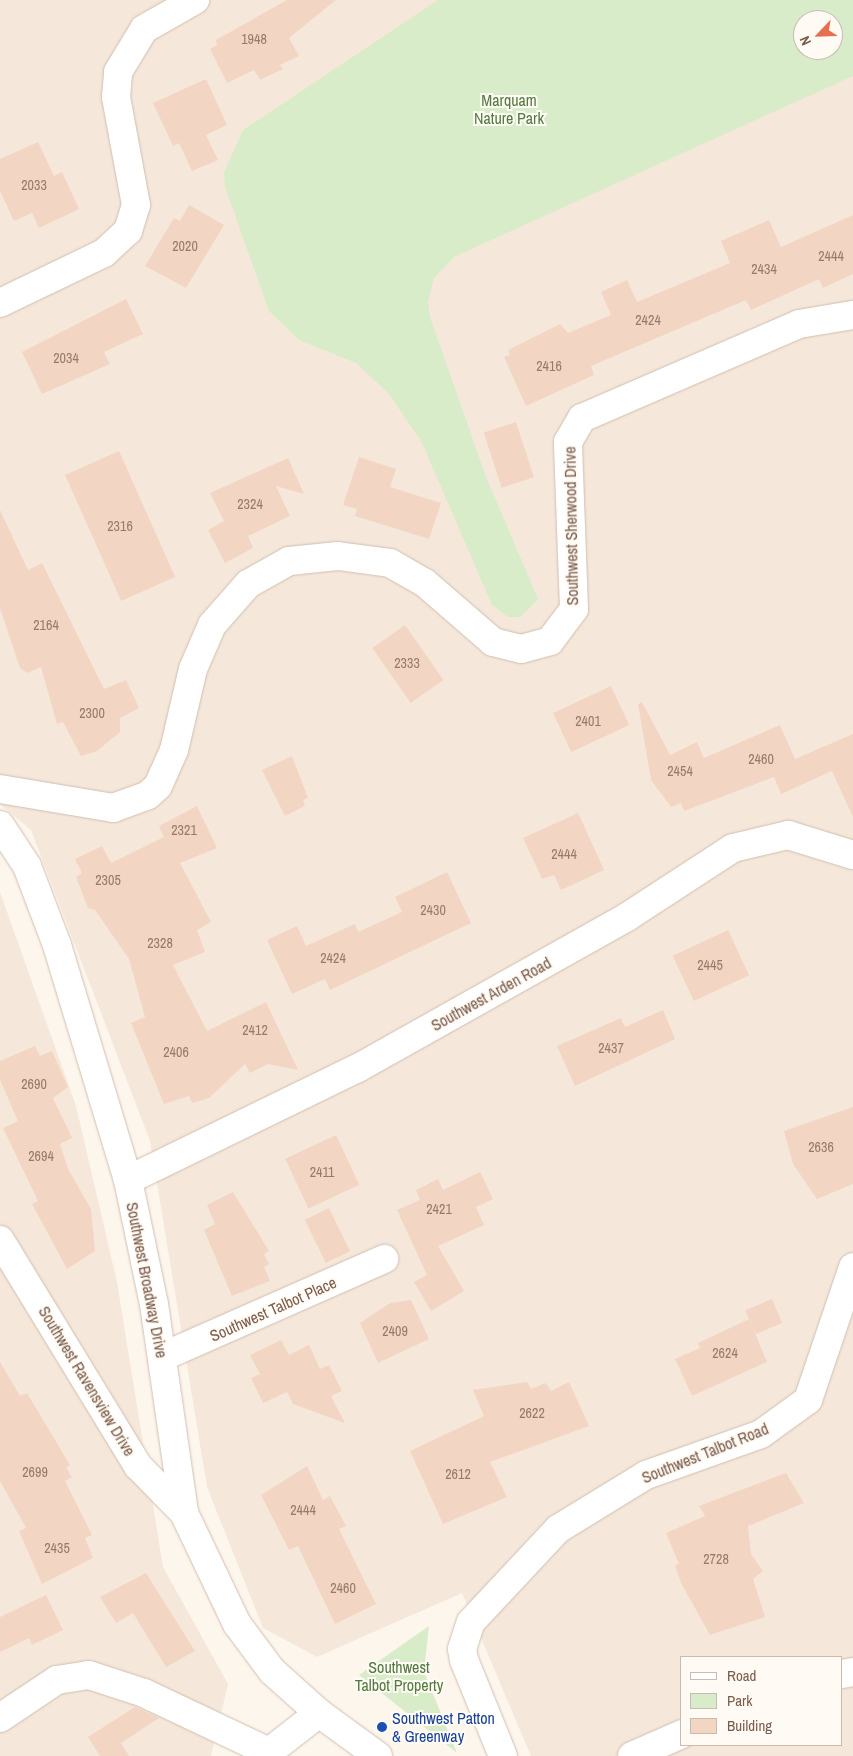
<!DOCTYPE html>
<html>
<head>
<meta charset="utf-8">
<style>
	body { margin:0 }
	#map { position:relative; width:853px; height:1756px; overflow:hidden; background:#fdf6ec; font-family:"Archivo Narrow",sans-serif }
	div>[style] { position:absolute }
	.residential>* { inset:0; background:#f5e8da }
	.green>* { inset:0; background:#d8ecc9 }
	.building>* { inset:0; background:#f3d5c3; transform-origin:0 0 }
	.roads { filter:drop-shadow(0 0 1px #d1beb0) drop-shadow(0 0 1px #d1beb0) }
	.minor>* { height:28px; margin:-14px; padding:0 14px; transform-origin:14px; border-radius:14px; background:#fff }
	.tertiary>* { height:28px; margin:-14px; padding:0 14px; transform-origin:14px; border-radius:14px; background:#fff }
	.secondary>* { height:28px; margin:-14px; padding:0 14px; transform-origin:14px; border-radius:14px; background:#fff }
	.dots>* { width:14px; height:14px; translate:-50% -50%; box-sizing:border-box; border:2px solid #fffaf3; border-radius:50% }
	span { translate:-50% -50%; white-space:nowrap; text-align:center; line-height:1.15; -webkit-text-stroke:4px #fffaf3; paint-order:stroke }
	.number-label { font-size:14px; color:#987a6a }
	.number-label span { -webkit-text-stroke-width:0 }
	.park-label { font-size:16px; color:#537a41 }
	.street-label { font-size:16px; color:#7a5c4d }
	.transit-label { font-size:16px; color:#164399 }
	.left { translate:0 -50%; text-align:left }
	.legend { position:absolute; left:680px; top:1656px; width:162px; height:90px; box-sizing:border-box; background:#fffaf3; border:1px solid #cabbb1; margin:0; padding:6px 9px; list-style:none; font-size:15px; color:#7a5c4d }
	.legend li { display:flex; align-items:center; gap:10px; height:25px }
	.legend b { width:25px; border:1px solid #cabbb1 }
	.north { position:absolute; left:793px; top:10px; width:50px; height:50px; box-sizing:border-box; background:#fffaf3; border:1px solid #cabbb1; border-radius:50%; rotate:246deg; font-size:14px; font-weight:700; line-height:20px; text-align:center; color:#7a5c4d }
	.north::after { content:''; display:block; margin:auto; width:18px; height:22px; background:#e76f51; clip-path:polygon(50% 0,100% 100%,50% 72%,0 100%) }
</style>
</head>
<body>
<div id="map">
	<div class="residential">
		<div style="clip-path:polygon(evenodd,0 0,473px 0,853px 72px,853px 1756px,531px 1756px,462px 1593px,317px 1657px,263px 1628px,207px 1487px,150px 1141px,31px 830px,0 804px,0 0,682px 1657px,842px 1657px,842px 1745px,682px 1745px,682px 1657px)"></div>
		<div style="clip-path:polygon(0 892px,76px 1106px,117px 1282px,163px 1567px,228px 1684px,211px 1756px,0 1756px)"></div>
	</div>
	<div class="green">
		<div style="clip-path:polygon(evenodd,438px 0,853px 0,853px 76px,454px 257px,434px 278px,428px 302px,430px 317px,486px 477px,538px 599px,521px 617px,508px 617px,492px 605px,422px 443px,389px 394px,356px 363px,299px 340px,269px 311px,225px 187px,224px 172px,243px 130px,438px 0,803px 20px,833px 20px,833px 50px,803px 50px,803px 20px)"></div>
		<div style="clip-path:polygon(429px 1626px,424px 1672px,457px 1753px,359px 1675px)"></div>
	</div>
	<div class="building">
		<div style="clip-path:polygon(287px 0,336px 0,289px 38px,299px 56px,280px 65px,283px 69px,260px 80px,254px 70px,227px 83px,210px 49px,217px 45px,216px 40px)"></div>
		<div style="clip-path:polygon(206px 79px,227px 125px,206px 135px,218px 160px,192px 171px,179px 143px,173px 146px,153px 103px)"></div>
		<div style="clip-path:polygon(38px 142px,54px 176px,62px 172px,79px 209px,39px 228px,32px 213px,14px 221px,0 191px,0 159px)"></div>
		<div style="clip-path:polygon(189px 205px,224px 225px,186px 288px,145px 266px,174px 218px,180px 221px)"></div>
		<div style="clip-path:polygon(853px 215px,853px 274px,823px 288px,819px 279px,751px 310px,746px 300px,591px 366px,594px 375px,526px 406px,504px 357px,510px 355px,508px 350px,560px 324px,568px 333px,611px 315px,601px 292px,627px 280px,637px 302px,730px 263px,721px 241px,769px 220px,781px 247px)"></div>
		<div style="clip-path:polygon(126px 299px,143px 334px,104px 352px,110px 364px,42px 394px,22px 352px)"></div>
		<div style="left:516px;top:422px;width:58px;height:34px;rotate:72deg"></div>
		<div style="left:119px;top:451px;width:138px;height:59px;rotate:66deg"></div>
		<div style="clip-path:polygon(359px 457px,396px 469px,390px 487px,441px 503px,429px 539px,355px 516px,357px 509px,343px 505px)"></div>
		<div style="clip-path:polygon(288px 458px,304px 494px,276px 486px,290px 516px,248px 536px,253px 548px,225px 563px,208px 530px,224px 521px,210px 493px)"></div>
		<div style="clip-path:polygon(0 510px,28px 570px,42px 563px,104px 689px,126px 680px,139px 708px,120px 718px,120px 732px,97px 751px,81px 756px,63px 722px,57px 724px,41px 667px,27px 673px,20px 668px,0 608px)"></div>
		<div style="left:405px;top:625px;width:67px;height:40px;rotate:55deg"></div>
		<div style="left:611px;top:686px;width:43px;height:64px;rotate:65deg"></div>
		<div style="clip-path:polygon(642px 702px,670px 755px,697px 742px,704px 758px,780px 725px,795px 759px,853px 734px,853px 817px,832px 771px,781px 794px,774px 777px,684px 811px,681px 803px,671px 807px,651px 780px,638px 704px)"></div>
		<div style="clip-path:polygon(292px 756px,308px 798px,303px 800px,305px 806px,285px 816px,262px 770px)"></div>
		<div style="clip-path:polygon(197px 806px,217px 848px,180px 863px,211px 922px,197px 930px,205px 952px,173px 965px,207px 1031px,266px 1002px,298px 1070px,268px 1064px,250px 1073px,245px 1064px,209px 1098px,192px 1103px,189px 1096px,164px 1104px,131px 1023px,145px 1017px,129px 959px,95px 910px,88px 908px,76px 877px,82px 873px,75px 859px,102px 846px,111px 863px,164px 837px,159px 826px)"></div>
		<div style="clip-path:polygon(578px 813px,604px 870px,561px 890px,554px 875px,542px 879px,523px 838px)"></div>
		<div style="clip-path:polygon(447px 872px,471px 923px,330px 990px,325px 979px,292px 994px,267px 940px,297px 926px,306px 946px,355px 924px,358px 932px,402px 912px,395px 897px)"></div>
		<div style="left:728px;top:930px;width:50px;height:61px;rotate:65deg"></div>
		<div style="clip-path:polygon(663px 1010px,675px 1039px,575px 1086px,557px 1046px,621px 1018px,625px 1027px)"></div>
		<div style="clip-path:polygon(35px 1046px,40px 1056px,52px 1051px,68px 1087px,53px 1098px,72px 1138px,60px 1144px,68px 1169px,91px 1209px,95px 1251px,67px 1269px,32px 1204px,38px 1201px,3px 1128px,18px 1121px,0 1080px,0 1061px)"></div>
		<div style="clip-path:polygon(853px 1107px,853px 1184px,817px 1199px,793px 1164px,784px 1131px)"></div>
		<div style="left:336px;top:1135px;width:55px;height:56px;rotate:65deg"></div>
		<div style="clip-path:polygon(480px 1172px,493px 1199px,476px 1207px,484px 1225px,438px 1246px,464px 1291px,431px 1311px,414px 1282px,427px 1275px,397px 1210px,420px 1200px,416px 1190px,438px 1179px,443px 1190px)"></div>
		<div style="clip-path:polygon(233px 1192px,269px 1251px,264px 1254px,269px 1264px,264px 1267px,270px 1281px,232px 1296px,204px 1230px,215px 1224px,207px 1205px)"></div>
		<div style="left:329px;top:1208px;width:48px;height:27px;rotate:64deg"></div>
		<div style="left:772px;top:1299px;width:26px;height:29px;rotate:67deg"></div>
		<div style="clip-path:polygon(411px 1300px,429px 1339px,378px 1363px,360px 1323px,390px 1303px)"></div>
		<div style="clip-path:polygon(749px 1319px,767px 1362px,692px 1396px,675px 1359px,700px 1348px,698px 1343px)"></div>
		<div style="clip-path:polygon(281px 1340px,289px 1355px,309px 1345px,320px 1369px,329px 1365px,342px 1391px,331px 1396px,345px 1423px,293px 1404px,287px 1392px,263px 1403px,251px 1378px,260px 1374px,250px 1355px)"></div>
		<div style="clip-path:polygon(0 1362px,20px 1396px,27px 1393px,70px 1465px,66px 1468px,72px 1477px,65px 1481px,92px 1535px,85px 1538px,93px 1558px,42px 1584px,19px 1531px,26px 1528px,0 1481px)"></div>
		<div style="clip-path:polygon(527px 1382px,531px 1389px,546px 1383px,551px 1391px,569px 1382px,589px 1426px,490px 1462px,507px 1497px,443px 1524px,410px 1451px,484px 1416px,473px 1390px)"></div>
		<div style="clip-path:polygon(307px 1466px,323px 1500px,330px 1496px,346px 1526px,339px 1529px,376px 1604px,335px 1624px,298px 1546px,289px 1550px,261px 1495px)"></div>
		<div style="clip-path:polygon(786px 1473px,804px 1503px,748px 1526px,751px 1554px,763px 1571px,753px 1579px,765px 1617px,710px 1635px,681px 1583px,675px 1565px,679px 1564px,666px 1533px,705px 1516px,699px 1506px)"></div>
		<div style="clip-path:polygon(146px 1573px,195px 1651px,166px 1667px,133px 1613px,116px 1623px,100px 1597px)"></div>
		<div style="clip-path:polygon(46px 1595px,63px 1630px,32px 1645px,29px 1638px,0 1652px,0 1617px)"></div>
		<div style="clip-path:polygon(135px 1707px,159px 1718px,121px 1743px,129px 1756px,100px 1756px,88px 1737px)"></div>
	</div>
	<div class="roads">
		<div class="minor">
			<div style="left:0;top:303px;width:115px;rotate:-25.7deg"></div>
			<div style="left:104px;top:253px;width:33px;rotate:-43deg"></div>
			<div style="left:128px;top:231px;width:27px;rotate:-73deg"></div>
			<div style="left:136px;top:205px;width:110px;rotate:-100.5deg"></div>
			<div style="left:116px;top:97px;width:25px;rotate:-85deg"></div>
			<div style="left:118px;top:72px;width:50px;rotate:-58.8deg"></div>
			<div style="left:144px;top:29px;width:59px;rotate:-29.6deg"></div>
			<div style="left:0;top:789px;width:115px;rotate:9.5deg"></div>
			<div style="left:113px;top:808px;width:37px;rotate:-20deg"></div>
			<div style="left:148px;top:795px;width:13px;rotate:-42deg"></div>
			<div style="left:158px;top:786px;width:39px;rotate:-66deg"></div>
			<div style="left:174px;top:750px;width:83px;rotate:-76.8deg"></div>
			<div style="left:193px;top:669px;width:48px;rotate:-66.6deg"></div>
			<div style="left:212px;top:625px;width:55px;rotate:-48.7deg"></div>
			<div style="left:248px;top:584px;width:47px;rotate:-29.3deg"></div>
			<div style="left:289px;top:561px;width:49px;rotate:-5.8deg"></div>
			<div style="left:338px;top:556px;width:52px;rotate:7.7deg"></div>
			<div style="left:390px;top:563px;width:40px;rotate:29.7deg"></div>
			<div style="left:425px;top:583px;width:90px;rotate:40.9deg"></div>
			<div style="left:493px;top:642px;width:29px;rotate:14deg"></div>
			<div style="left:521px;top:649px;width:30px;rotate:-15deg"></div>
			<div style="left:550px;top:641px;width:40px;rotate:-53deg"></div>
			<div style="left:574px;top:609px;width:167px;rotate:-92.1deg"></div>
			<div style="left:568px;top:442px;width:28px;rotate:-60deg"></div>
			<div style="left:582px;top:418px;width:236px;rotate:-23.4deg"></div>
			<div style="left:799px;top:324px;width:55px;rotate:-9.5deg"></div>
			<div style="left:128px;top:1180px;width:256px;rotate:-26deg"></div>
			<div style="left:358px;top:1068px;width:308px;rotate:-29.3deg"></div>
			<div style="left:627px;top:917px;width:126px;rotate:-33.1deg"></div>
			<div style="left:733px;top:848px;width:57px;rotate:-13.3deg"></div>
			<div style="left:788px;top:835px;width:68px;rotate:17.1deg"></div>
			<div style="left:0;top:1240px;width:265px;rotate:58.6deg"></div>
			<div style="left:138px;top:1466px;width:66px;rotate:45.6deg"></div>
			<div style="left:162px;top:1357px;width:243px;rotate:-23.8deg"></div>
			<div style="left:0;top:1718px;width:69px;rotate:-33.7deg"></div>
			<div style="left:57px;top:1680px;width:32px;rotate:-9deg"></div>
			<div style="left:89px;top:1675px;width:58px;rotate:18.1deg"></div>
			<div style="left:144px;top:1693px;width:138px;rotate:25.3deg"></div>
			<div style="left:503px;top:1756px;width:104px;rotate:-112.1deg"></div>
			<div style="left:464px;top:1660px;width:11px;rotate:-100deg"></div>
			<div style="left:462px;top:1649px;width:28px;rotate:-72deg"></div>
			<div style="left:471px;top:1622px;width:127px;rotate:-46.9deg"></div>
			<div style="left:558px;top:1529px;width:103px;rotate:-31.5deg"></div>
			<div style="left:646px;top:1475px;width:122px;rotate:-19.6deg"></div>
			<div style="left:761px;top:1434px;width:58px;rotate:-35.9deg"></div>
			<div style="left:808px;top:1400px;width:140px;rotate:-71.3deg"></div>
		</div>
		<div class="tertiary">
			<div style="left:0;top:825px;width:49px;rotate:56.6deg"></div>
			<div style="left:27px;top:866px;width:85px;rotate:69.2deg"></div>
			<div style="left:57px;top:945px;width:245px;rotate:73.2deg"></div>
			<div style="left:128px;top:1180px;width:127px;rotate:78.2deg"></div>
			<div style="left:154px;top:1304px;width:211px;rotate:81.8deg"></div>
			<div style="left:184px;top:1513px;width:123px;rotate:64.5deg"></div>
			<div style="left:237px;top:1624px;width:59px;rotate:53.3deg"></div>
			<div style="left:272px;top:1671px;width:63px;rotate:41.8deg"></div>
			<div style="left:842px;top:1674px;width:11px;rotate:-10deg"></div>
			<div style="left:632px;top:1756px;width:55px;rotate:-23.7deg"></div>
		</div>
		<div class="secondary">
			<div style="left:264px;top:1756px;width:70px;rotate:-38deg"></div>
			<div style="left:319px;top:1713px;width:73px;rotate:36.1deg"></div>
		</div>
	</div>
	<div class="dots">
		<div style="left:382px;top:1727px;background:#1a4fb4"></div>
	</div>
	<div class="number-label">
		<span style="left:254px;top:39px">1948</span>
		<span style="left:34px;top:185px">2033</span>
		<span style="left:185px;top:246px">2020</span>
		<span style="left:831px;top:256px">2444</span>
		<span style="left:764px;top:269px">2434</span>
		<span style="left:648px;top:320px">2424</span>
		<span style="left:66px;top:358px">2034</span>
		<span style="left:549px;top:366px">2416</span>
		<span style="left:250px;top:504px">2324</span>
		<span style="left:120px;top:526px">2316</span>
		<span style="left:46px;top:625px">2164</span>
		<span style="left:407px;top:663px">2333</span>
		<span style="left:92px;top:713px">2300</span>
		<span style="left:588px;top:721px">2401</span>
		<span style="left:761px;top:759px">2460</span>
		<span style="left:680px;top:771px">2454</span>
		<span style="left:184px;top:830px">2321</span>
		<span style="left:564px;top:854px">2444</span>
		<span style="left:108px;top:880px">2305</span>
		<span style="left:433px;top:910px">2430</span>
		<span style="left:160px;top:943px">2328</span>
		<span style="left:333px;top:958px">2424</span>
		<span style="left:710px;top:965px">2445</span>
		<span style="left:255px;top:1030px">2412</span>
		<span style="left:611px;top:1048px">2437</span>
		<span style="left:176px;top:1052px">2406</span>
		<span style="left:34px;top:1084px">2690</span>
		<span style="left:821px;top:1147px">2636</span>
		<span style="left:41px;top:1156px">2694</span>
		<span style="left:322px;top:1172px">2411</span>
		<span style="left:439px;top:1209px">2421</span>
		<span style="left:395px;top:1331px">2409</span>
		<span style="left:725px;top:1353px">2624</span>
		<span style="left:532px;top:1413px">2622</span>
		<span style="left:35px;top:1472px">2699</span>
		<span style="left:458px;top:1474px">2612</span>
		<span style="left:303px;top:1510px">2444</span>
		<span style="left:57px;top:1548px">2435</span>
		<span style="left:716px;top:1559px">2728</span>
		<span style="left:343px;top:1588px">2460</span>
	</div>
	<div class="park-label">
		<span style="left:509px;top:109px">Marquam<br>Nature Park</span>
		<span style="left:399px;top:1676px">Southwest<br>Talbot Property</span>
	</div>
	<div class="street-label">
		<span style="left:571px;top:526px;rotate:-91deg">Southwest Sherwood Drive</span>
		<span style="left:491px;top:994px;rotate:-29deg">Southwest Arden Road</span>
		<span style="left:147px;top:1280px;rotate:79deg">Southwest Broadway Drive</span>
		<span style="left:273px;top:1309px;rotate:-24deg">Southwest Talbot Place</span>
		<span style="left:87px;top:1381px;rotate:59deg">Southwest Ravensview Drive</span>
		<span style="left:705px;top:1453px;rotate:-22deg">Southwest Talbot Road</span>
	</div>
	<div class="transit-label">
		<span class="left" style="left:392px;top:1727px">Southwest Patton<br>&amp; Greenway</span>
	</div>
	<ul class="legend">
	<li><b style="height:6px;background:#fff"></b>Road</li>
	<li><b style="height:14px;background:#d8ecc9"></b>Park</li>
	<li><b style="height:14px;background:#f3d5c3"></b>Building</li>
	</ul>
	<div class="north">N</div>
</div>
</body>
</html>
